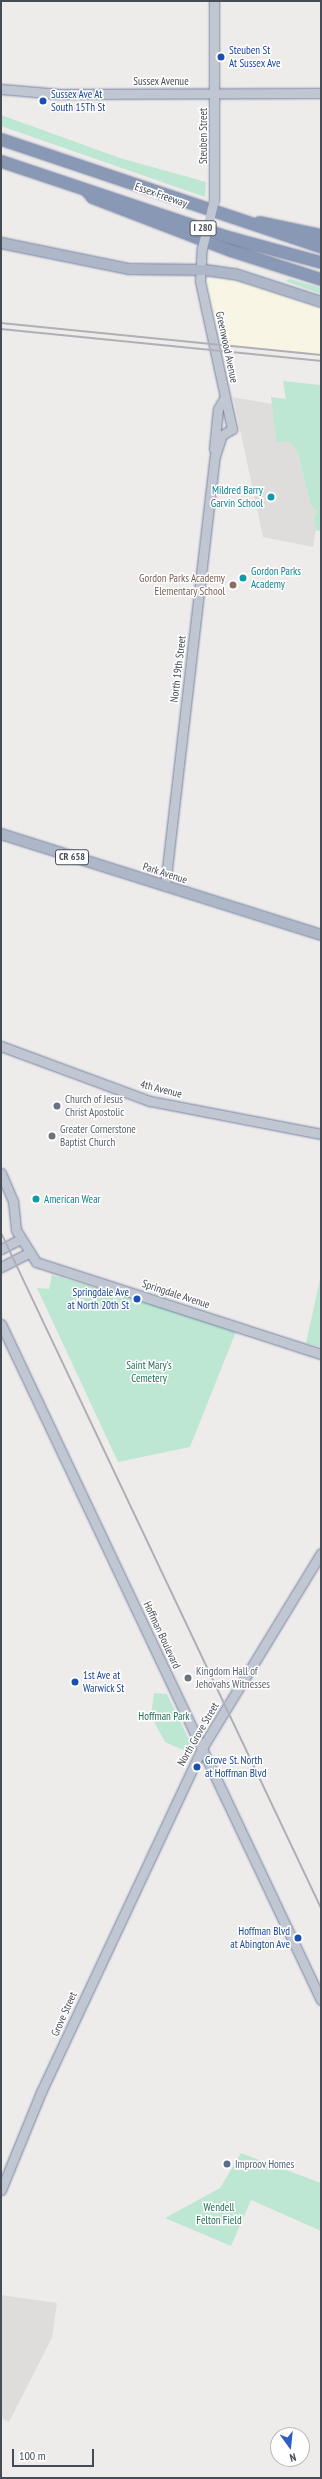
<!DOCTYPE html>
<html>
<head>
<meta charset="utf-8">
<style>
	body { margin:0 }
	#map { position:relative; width:322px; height:2479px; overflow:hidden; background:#eeebeb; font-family:"PT Sans Narrow",sans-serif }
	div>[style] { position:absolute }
	.commercial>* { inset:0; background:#f8f5e5 }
	.education>* { inset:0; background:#dfdddc }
	.green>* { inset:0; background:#bee7d3 }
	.roads { filter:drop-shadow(0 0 1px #7483a0) drop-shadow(0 0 1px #7483a0) }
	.secondary>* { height:9px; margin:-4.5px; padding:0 4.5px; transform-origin:4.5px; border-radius:4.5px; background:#c0c6d2 }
	.primary>* { height:10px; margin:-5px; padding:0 5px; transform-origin:5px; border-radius:5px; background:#aeb7c7 }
	.highway>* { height:11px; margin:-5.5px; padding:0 5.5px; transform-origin:5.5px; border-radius:5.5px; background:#8898b5 }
	.rail>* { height:1.5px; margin:-0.75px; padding:0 0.75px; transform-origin:0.75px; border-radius:0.75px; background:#aeb0b5 }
	.secondary-bridge>* { height:9px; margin:-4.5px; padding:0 4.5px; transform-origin:4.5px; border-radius:4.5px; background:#c0c6d2 }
	.dots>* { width:11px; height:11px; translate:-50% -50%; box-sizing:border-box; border:2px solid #fff; border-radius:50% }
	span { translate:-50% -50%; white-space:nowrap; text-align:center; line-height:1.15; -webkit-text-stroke:3px #fff; paint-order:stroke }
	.shield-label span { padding:1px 3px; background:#fff; border:1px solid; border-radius:3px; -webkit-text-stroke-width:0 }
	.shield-label { font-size:10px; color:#464c56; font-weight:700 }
	.transit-label { font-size:11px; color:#164399 }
	.left { translate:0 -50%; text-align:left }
	.right { translate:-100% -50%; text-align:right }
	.street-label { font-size:11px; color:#464c56 }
	.culture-label { font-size:11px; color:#0d838f }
	.education-label { font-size:11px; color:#785e54 }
	.worship-label { font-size:11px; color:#5b616d }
	.park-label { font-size:11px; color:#216d51 }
	.service-label { font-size:11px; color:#4e5e75 }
	.frame { position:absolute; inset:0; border:2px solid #464c56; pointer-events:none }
	.north { position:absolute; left:270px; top:2427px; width:40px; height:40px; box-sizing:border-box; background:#fff; border:1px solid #b5b7bb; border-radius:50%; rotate:165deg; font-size:11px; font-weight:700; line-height:16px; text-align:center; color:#464c56 }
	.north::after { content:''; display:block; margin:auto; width:14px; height:18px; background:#2e5dc5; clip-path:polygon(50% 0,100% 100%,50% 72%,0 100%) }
	.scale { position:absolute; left:12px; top:2449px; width:82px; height:18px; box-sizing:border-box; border:2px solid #464c56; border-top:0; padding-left:5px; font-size:12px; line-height:14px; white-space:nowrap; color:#464c56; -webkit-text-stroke:3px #fff; paint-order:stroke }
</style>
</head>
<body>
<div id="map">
	<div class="commercial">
		<div style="clip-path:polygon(216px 277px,254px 285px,321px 307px,321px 355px,231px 345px,214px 325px,212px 334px,205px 279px)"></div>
	</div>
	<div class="education">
		<div style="clip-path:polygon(233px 397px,272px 404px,276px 443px,290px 442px,298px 453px,310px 504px,317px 512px,313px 517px,316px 530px,313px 547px,263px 537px)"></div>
		<div style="clip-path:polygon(1px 2295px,57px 2303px,52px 2338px,9px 2422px,1px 2418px)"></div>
	</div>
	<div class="green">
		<div style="clip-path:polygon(1px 115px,120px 158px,206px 182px,205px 197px,1px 126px)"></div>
		<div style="clip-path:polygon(290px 279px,321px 288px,321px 294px,285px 281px)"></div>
		<div style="clip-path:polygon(283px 381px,321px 385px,321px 531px,316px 530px,313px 517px,317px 512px,310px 504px,298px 453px,290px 442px,276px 443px,271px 397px,286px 399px)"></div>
		<div style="clip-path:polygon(52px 1275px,237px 1329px,190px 1447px,118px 1462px,37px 1288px,49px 1289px)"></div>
		<div style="clip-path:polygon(321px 1275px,321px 1347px,306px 1343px)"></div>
		<div style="clip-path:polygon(154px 1693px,167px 1694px,191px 1744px,192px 1754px,165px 1742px,151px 1716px)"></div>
		<div style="clip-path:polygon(241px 2153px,321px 2183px,321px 2231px,251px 2200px,231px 2246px,165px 2218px,220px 2188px)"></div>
	</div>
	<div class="roads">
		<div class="secondary">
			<div style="left:214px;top:1px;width:199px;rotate:90deg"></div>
			<div style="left:1px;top:89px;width:59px;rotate:4.8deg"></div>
			<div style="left:60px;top:94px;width:261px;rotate:-0.2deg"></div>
			<div style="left:214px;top:449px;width:40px;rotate:-84.3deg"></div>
			<div style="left:218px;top:409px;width:14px;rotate:-60deg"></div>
			<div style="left:165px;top:886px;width:433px;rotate:-83.4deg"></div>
			<div style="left:215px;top:456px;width:22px;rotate:-72deg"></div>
			<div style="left:222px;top:435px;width:12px;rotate:-31deg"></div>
			<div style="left:232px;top:429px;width:151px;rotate:-102.2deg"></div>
			<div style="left:200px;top:281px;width:33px;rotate:-87deg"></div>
			<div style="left:1px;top:1046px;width:159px;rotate:20.3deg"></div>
			<div style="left:150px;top:1101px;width:174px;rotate:10.9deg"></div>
			<div style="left:1px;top:1173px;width:30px;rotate:67deg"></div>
			<div style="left:13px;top:1201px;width:29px;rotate:84deg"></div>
			<div style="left:16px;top:1230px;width:38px;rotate:58deg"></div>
			<div style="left:36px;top:1262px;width:299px;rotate:17.9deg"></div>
			<div style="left:1px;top:1249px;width:22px;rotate:-27deg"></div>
			<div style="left:1px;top:1267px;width:30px;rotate:-27deg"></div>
			<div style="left:1px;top:1324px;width:748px;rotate:64.67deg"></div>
			<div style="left:1px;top:2190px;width:106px;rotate:-67.8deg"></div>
			<div style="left:41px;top:2092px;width:380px;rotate:-64.9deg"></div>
			<div style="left:202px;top:1748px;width:228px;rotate:-58.6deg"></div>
		</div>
		<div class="primary">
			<div style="left:1px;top:243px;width:131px;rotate:11.5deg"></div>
			<div style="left:129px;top:269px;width:76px;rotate:0.8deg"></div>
			<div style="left:205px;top:270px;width:30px;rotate:8deg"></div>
			<div style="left:235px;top:274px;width:90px;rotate:18deg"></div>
			<div style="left:1px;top:834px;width:336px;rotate:17.5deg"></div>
		</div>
		<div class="highway">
			<div style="left:1px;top:139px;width:338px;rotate:18.6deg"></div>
			<div style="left:1px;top:161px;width:236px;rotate:18.5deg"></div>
			<div style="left:225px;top:236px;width:99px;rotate:15.2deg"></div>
			<div style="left:86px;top:190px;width:9px;rotate:49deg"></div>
			<div style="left:92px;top:197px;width:148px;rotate:21deg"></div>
			<div style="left:230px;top:250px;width:96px;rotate:17.7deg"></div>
			<div style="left:259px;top:222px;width:63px;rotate:11.8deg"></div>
		</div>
	</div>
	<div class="rail">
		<div style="left:1px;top:323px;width:322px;rotate:5.7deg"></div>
		<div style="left:1px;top:329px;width:322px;rotate:5.7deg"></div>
		<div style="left:1px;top:1232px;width:747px;rotate:64.64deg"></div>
	</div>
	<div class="secondary-bridge">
		<div style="left:202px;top:248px;width:49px;rotate:-76deg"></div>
	</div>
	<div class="dots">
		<div style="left:221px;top:57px;background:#1a4fb4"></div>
		<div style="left:43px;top:101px;background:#1a4fb4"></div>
		<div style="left:271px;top:497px;background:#0f9aa8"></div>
		<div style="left:243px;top:578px;background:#0f9aa8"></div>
		<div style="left:233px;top:585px;background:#8d6e63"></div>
		<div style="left:57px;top:1106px;background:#6b7280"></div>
		<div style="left:52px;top:1136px;background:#6b7280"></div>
		<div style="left:36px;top:1199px;background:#0f9aa8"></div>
		<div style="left:137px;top:1299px;background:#1a4fb4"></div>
		<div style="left:188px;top:1678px;background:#6b7280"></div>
		<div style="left:75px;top:1682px;background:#1a4fb4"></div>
		<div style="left:197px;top:1767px;background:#1a4fb4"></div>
		<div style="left:298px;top:1938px;background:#1a4fb4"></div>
		<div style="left:227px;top:2164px;background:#5c6f8a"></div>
	</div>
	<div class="shield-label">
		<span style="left:203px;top:228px">I 280</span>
		<span style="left:72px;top:857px">CR 658</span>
	</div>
	<div class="transit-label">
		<span class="left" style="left:229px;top:57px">Steuben St<br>At Sussex Ave</span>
		<span class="left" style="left:51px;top:101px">Sussex Ave At<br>South 15Th St</span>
		<span class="right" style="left:129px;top:1299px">Springdale Ave<br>at North 20th St</span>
		<span class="left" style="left:83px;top:1682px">1st Ave at<br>Warwick St</span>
		<span class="left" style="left:205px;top:1767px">Grove St. North<br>at Hoffman Blvd</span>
		<span class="right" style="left:290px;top:1938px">Hoffman Blvd<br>at Abington Ave</span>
	</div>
	<div class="street-label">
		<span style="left:161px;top:81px">Sussex Avenue</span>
		<span style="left:203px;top:136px;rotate:-90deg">Steuben Street</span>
		<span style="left:161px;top:195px;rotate:19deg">Essex Freeway</span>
		<span style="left:227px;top:347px;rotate:78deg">Greenwood Avenue</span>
		<span style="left:178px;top:669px;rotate:-83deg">North 19th Street</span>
		<span style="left:165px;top:873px;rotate:18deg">Park Avenue</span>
		<span style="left:161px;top:1089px;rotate:14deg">4th Avenue</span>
		<span style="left:176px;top:1294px;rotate:18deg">Springdale Avenue</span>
		<span style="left:162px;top:1635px;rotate:65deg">Hoffman Boulevard</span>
		<span style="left:198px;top:1734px;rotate:-60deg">North Grove Street</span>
		<span style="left:64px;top:2014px;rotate:-66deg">Grove Street</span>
	</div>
	<div class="culture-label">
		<span class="right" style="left:263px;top:497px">Mildred Barry<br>Garvin School</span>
		<span class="left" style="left:251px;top:578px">Gordon Parks<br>Academy</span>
		<span class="left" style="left:44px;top:1199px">American Wear</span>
	</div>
	<div class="education-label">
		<span class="right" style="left:225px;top:585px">Gordon Parks Academy<br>Elementary School</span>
	</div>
	<div class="worship-label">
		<span class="left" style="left:65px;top:1106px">Church of Jesus<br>Christ Apostolic</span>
		<span class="left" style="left:60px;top:1136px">Greater Cornerstone<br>Baptist Church</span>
		<span class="left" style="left:196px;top:1678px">Kingdom Hall of<br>Jehovahs Witnesses</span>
	</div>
	<div class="park-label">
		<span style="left:149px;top:1372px">Saint Mary's<br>Cemetery</span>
		<span style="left:164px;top:1716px">Hoffman Park</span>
		<span style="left:219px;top:2214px">Wendell<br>Felton Field</span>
	</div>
	<div class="service-label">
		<span class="left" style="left:235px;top:2164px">Improov Homes</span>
	</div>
	<div class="frame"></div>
	<div class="north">N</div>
	<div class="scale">100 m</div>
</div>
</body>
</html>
